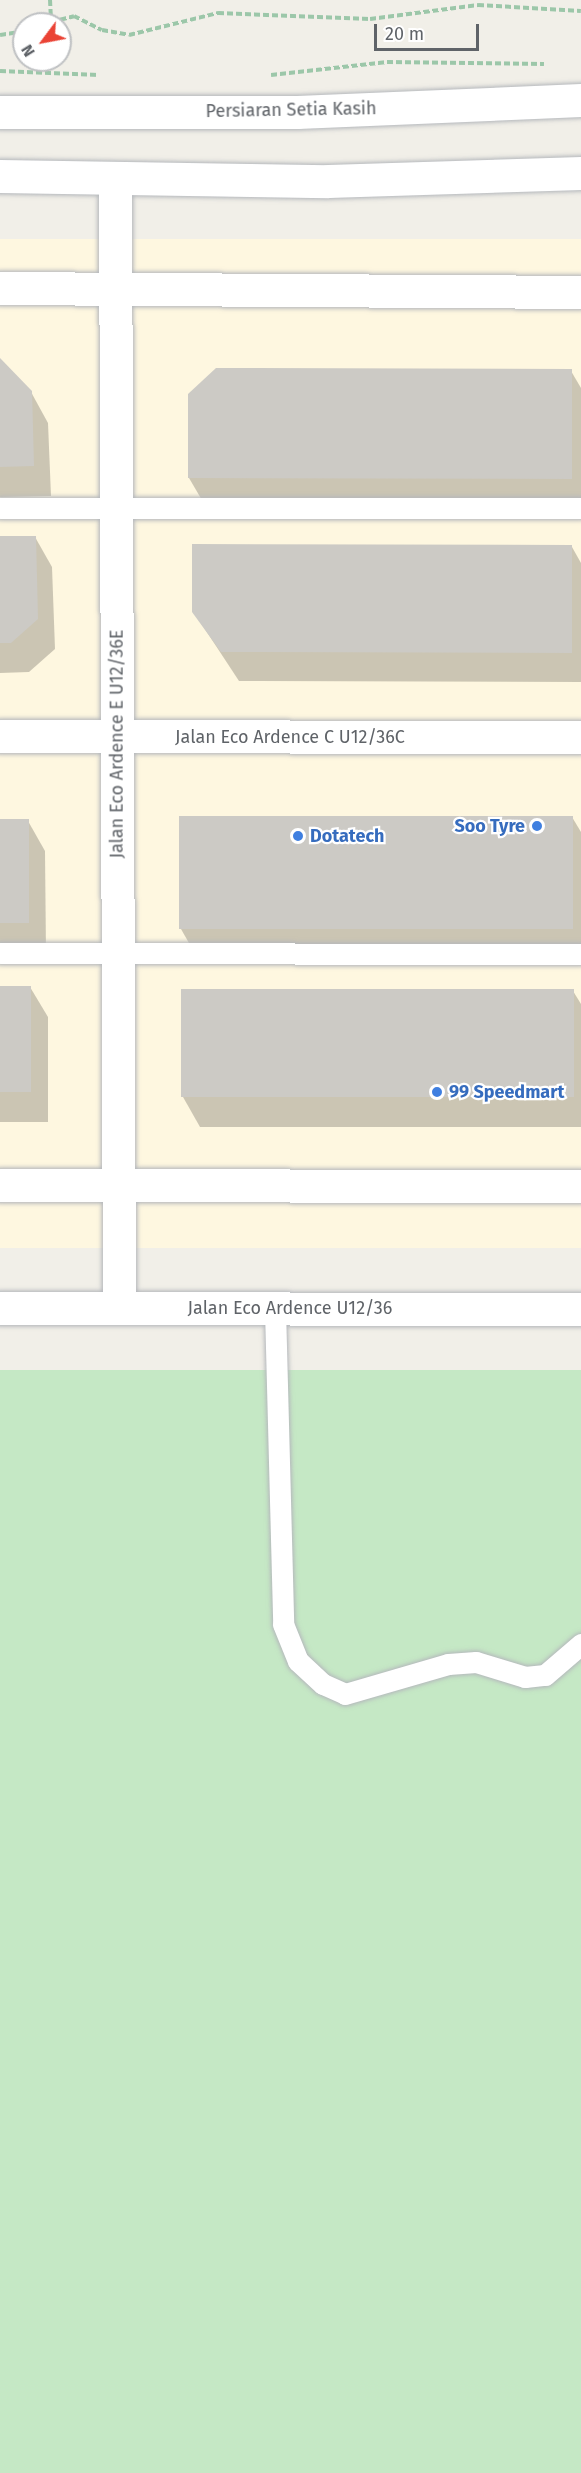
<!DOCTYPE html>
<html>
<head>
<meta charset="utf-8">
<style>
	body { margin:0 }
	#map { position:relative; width:581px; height:2473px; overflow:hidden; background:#f1efe8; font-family:"Fira Sans",sans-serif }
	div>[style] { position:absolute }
	.commercial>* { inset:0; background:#fef7e0; transform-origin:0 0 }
	.green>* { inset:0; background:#c5e8c5; transform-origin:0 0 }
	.shadow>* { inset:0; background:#0003 }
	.building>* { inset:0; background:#cccac5; transform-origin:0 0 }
	.path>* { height:4px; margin-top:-2px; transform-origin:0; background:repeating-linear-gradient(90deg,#9cc7a9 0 6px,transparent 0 9px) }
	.roads { filter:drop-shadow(0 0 2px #b5b8bc) drop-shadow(0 0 2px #b5b8bc) }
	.lane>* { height:21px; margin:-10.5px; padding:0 10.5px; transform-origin:10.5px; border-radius:10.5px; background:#fff }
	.street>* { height:33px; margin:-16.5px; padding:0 16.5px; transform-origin:16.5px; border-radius:16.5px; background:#fff }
	.secondary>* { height:33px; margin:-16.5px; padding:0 16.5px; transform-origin:16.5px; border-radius:16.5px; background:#fff }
	.dots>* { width:16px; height:16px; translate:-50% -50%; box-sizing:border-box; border:3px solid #fff; border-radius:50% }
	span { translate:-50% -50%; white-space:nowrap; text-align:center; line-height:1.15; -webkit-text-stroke:4.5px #fff; paint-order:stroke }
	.street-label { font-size:18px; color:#5f6368 }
	.shop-label { font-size:18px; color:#366cbe; font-weight:700 }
	.right { translate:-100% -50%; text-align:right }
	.left { translate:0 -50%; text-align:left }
	.north { position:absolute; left:12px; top:12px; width:60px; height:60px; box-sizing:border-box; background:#fff; border:2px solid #bfc1c3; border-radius:50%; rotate:238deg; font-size:16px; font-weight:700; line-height:24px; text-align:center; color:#5f6368 }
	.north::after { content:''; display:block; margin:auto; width:21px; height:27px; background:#ea4335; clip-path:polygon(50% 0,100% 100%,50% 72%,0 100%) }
	.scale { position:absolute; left:374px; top:24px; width:105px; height:27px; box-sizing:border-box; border:3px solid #5f6368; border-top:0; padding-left:8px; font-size:18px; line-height:21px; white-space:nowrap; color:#5f6368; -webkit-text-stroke:4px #fff; paint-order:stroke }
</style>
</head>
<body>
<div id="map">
	<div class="commercial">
		<div style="left:581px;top:239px;width:1009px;height:581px;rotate:90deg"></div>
	</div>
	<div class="green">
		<div style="left:0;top:1370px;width:581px;height:1103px"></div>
	</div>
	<div class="shadow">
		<div style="clip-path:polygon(0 360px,31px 392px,48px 423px,51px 496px,0 497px)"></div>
		<div style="clip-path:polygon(571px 371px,581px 388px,581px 509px,206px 507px,189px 478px)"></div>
		<div style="clip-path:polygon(35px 537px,52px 567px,55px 649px,29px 672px,0 673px,0 538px)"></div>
		<div style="clip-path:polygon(572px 547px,581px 563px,581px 682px,239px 681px,193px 611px)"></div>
		<div style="clip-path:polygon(572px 817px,581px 832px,581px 958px,198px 959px,181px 929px)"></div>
		<div style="clip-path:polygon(0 821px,28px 821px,45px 851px,46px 953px,0 953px)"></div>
		<div style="clip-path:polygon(0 987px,30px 987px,48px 1017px,48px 1122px,0 1122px)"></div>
		<div style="clip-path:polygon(573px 991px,581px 1004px,581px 1127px,200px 1127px,183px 1097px)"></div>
	</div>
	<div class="building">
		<div style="clip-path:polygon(0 358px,32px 391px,34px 466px,0 467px)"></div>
		<div style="clip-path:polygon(216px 368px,572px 369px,572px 479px,188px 478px,188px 394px)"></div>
		<div style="clip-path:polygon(0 536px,36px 536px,38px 619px,11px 643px,0 643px)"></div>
		<div style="clip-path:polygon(192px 544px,572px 545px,572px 653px,221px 652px,192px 612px)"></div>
		<div style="left:179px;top:816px;width:394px;height:113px"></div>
		<div style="left:0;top:819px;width:29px;height:104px"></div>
		<div style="left:0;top:986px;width:31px;height:106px"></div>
		<div style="left:181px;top:989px;width:393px;height:108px"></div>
	</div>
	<div class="path">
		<div style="left:50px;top:0;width:21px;rotate:87deg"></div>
		<div style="left:43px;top:24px;width:32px;rotate:-14deg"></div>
		<div style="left:74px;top:16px;width:31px;rotate:27deg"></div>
		<div style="left:102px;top:30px;width:27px;rotate:10deg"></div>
		<div style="left:129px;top:35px;width:92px;rotate:-13.9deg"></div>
		<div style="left:218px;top:13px;width:152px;rotate:2.3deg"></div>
		<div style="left:370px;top:19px;width:109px;rotate:-7.4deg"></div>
		<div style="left:478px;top:5px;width:103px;rotate:3.3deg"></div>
		<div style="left:0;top:35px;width:24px;rotate:-9deg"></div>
		<div style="left:0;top:71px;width:99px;rotate:2.3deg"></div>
		<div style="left:271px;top:75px;width:117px;rotate:-6.4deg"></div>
		<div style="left:387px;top:62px;width:157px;rotate:0.7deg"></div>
	</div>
	<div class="roads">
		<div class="lane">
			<div style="left:0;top:508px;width:581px"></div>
			<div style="left:0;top:953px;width:581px;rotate:0.1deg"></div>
			<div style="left:275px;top:1309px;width:315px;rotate:88.5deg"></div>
			<div style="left:283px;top:1624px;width:40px;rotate:68deg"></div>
			<div style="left:298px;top:1661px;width:34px;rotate:43deg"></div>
			<div style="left:323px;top:1684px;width:24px;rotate:24deg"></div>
			<div style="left:345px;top:1694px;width:107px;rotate:-16.2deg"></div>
			<div style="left:448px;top:1664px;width:28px;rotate:-4deg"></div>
			<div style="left:476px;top:1662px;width:51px;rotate:17deg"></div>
			<div style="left:525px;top:1677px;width:20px;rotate:-6deg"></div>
			<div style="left:545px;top:1675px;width:48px;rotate:-40.7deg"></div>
		</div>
		<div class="street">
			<div style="left:115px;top:179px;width:1129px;rotate:89.8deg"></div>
			<div style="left:0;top:288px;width:581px;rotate:0.39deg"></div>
			<div style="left:0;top:736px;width:581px;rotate:0.1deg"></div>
			<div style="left:0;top:1185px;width:581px;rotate:0.1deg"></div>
			<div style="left:0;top:1308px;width:581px;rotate:0.1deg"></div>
		</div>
		<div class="secondary">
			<div style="left:0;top:112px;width:297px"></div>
			<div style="left:297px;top:112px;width:284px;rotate:-2.4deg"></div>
			<div style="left:0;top:176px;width:328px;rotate:0.9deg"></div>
			<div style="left:328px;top:181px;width:253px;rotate:-1.8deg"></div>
		</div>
	</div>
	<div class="dots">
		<div style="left:537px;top:826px;background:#3f7fe0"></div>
		<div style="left:298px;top:836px;background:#3f7fe0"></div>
		<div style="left:437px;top:1092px;background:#3f7fe0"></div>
	</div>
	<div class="street-label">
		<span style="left:291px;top:110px;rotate:-1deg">Persiaran Setia Kasih</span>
		<span style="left:290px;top:737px">Jalan Eco Ardence C U12/36C</span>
		<span style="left:117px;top:744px;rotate:-90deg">Jalan Eco Ardence E U12/36E</span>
		<span style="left:290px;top:1308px">Jalan Eco Ardence U12/36</span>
	</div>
	<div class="shop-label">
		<span class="right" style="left:525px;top:826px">Soo Tyre</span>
		<span class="left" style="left:310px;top:836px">Dotatech</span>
		<span class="left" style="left:449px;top:1092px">99 Speedmart</span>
	</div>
	<div class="north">N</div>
	<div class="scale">20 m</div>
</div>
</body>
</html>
